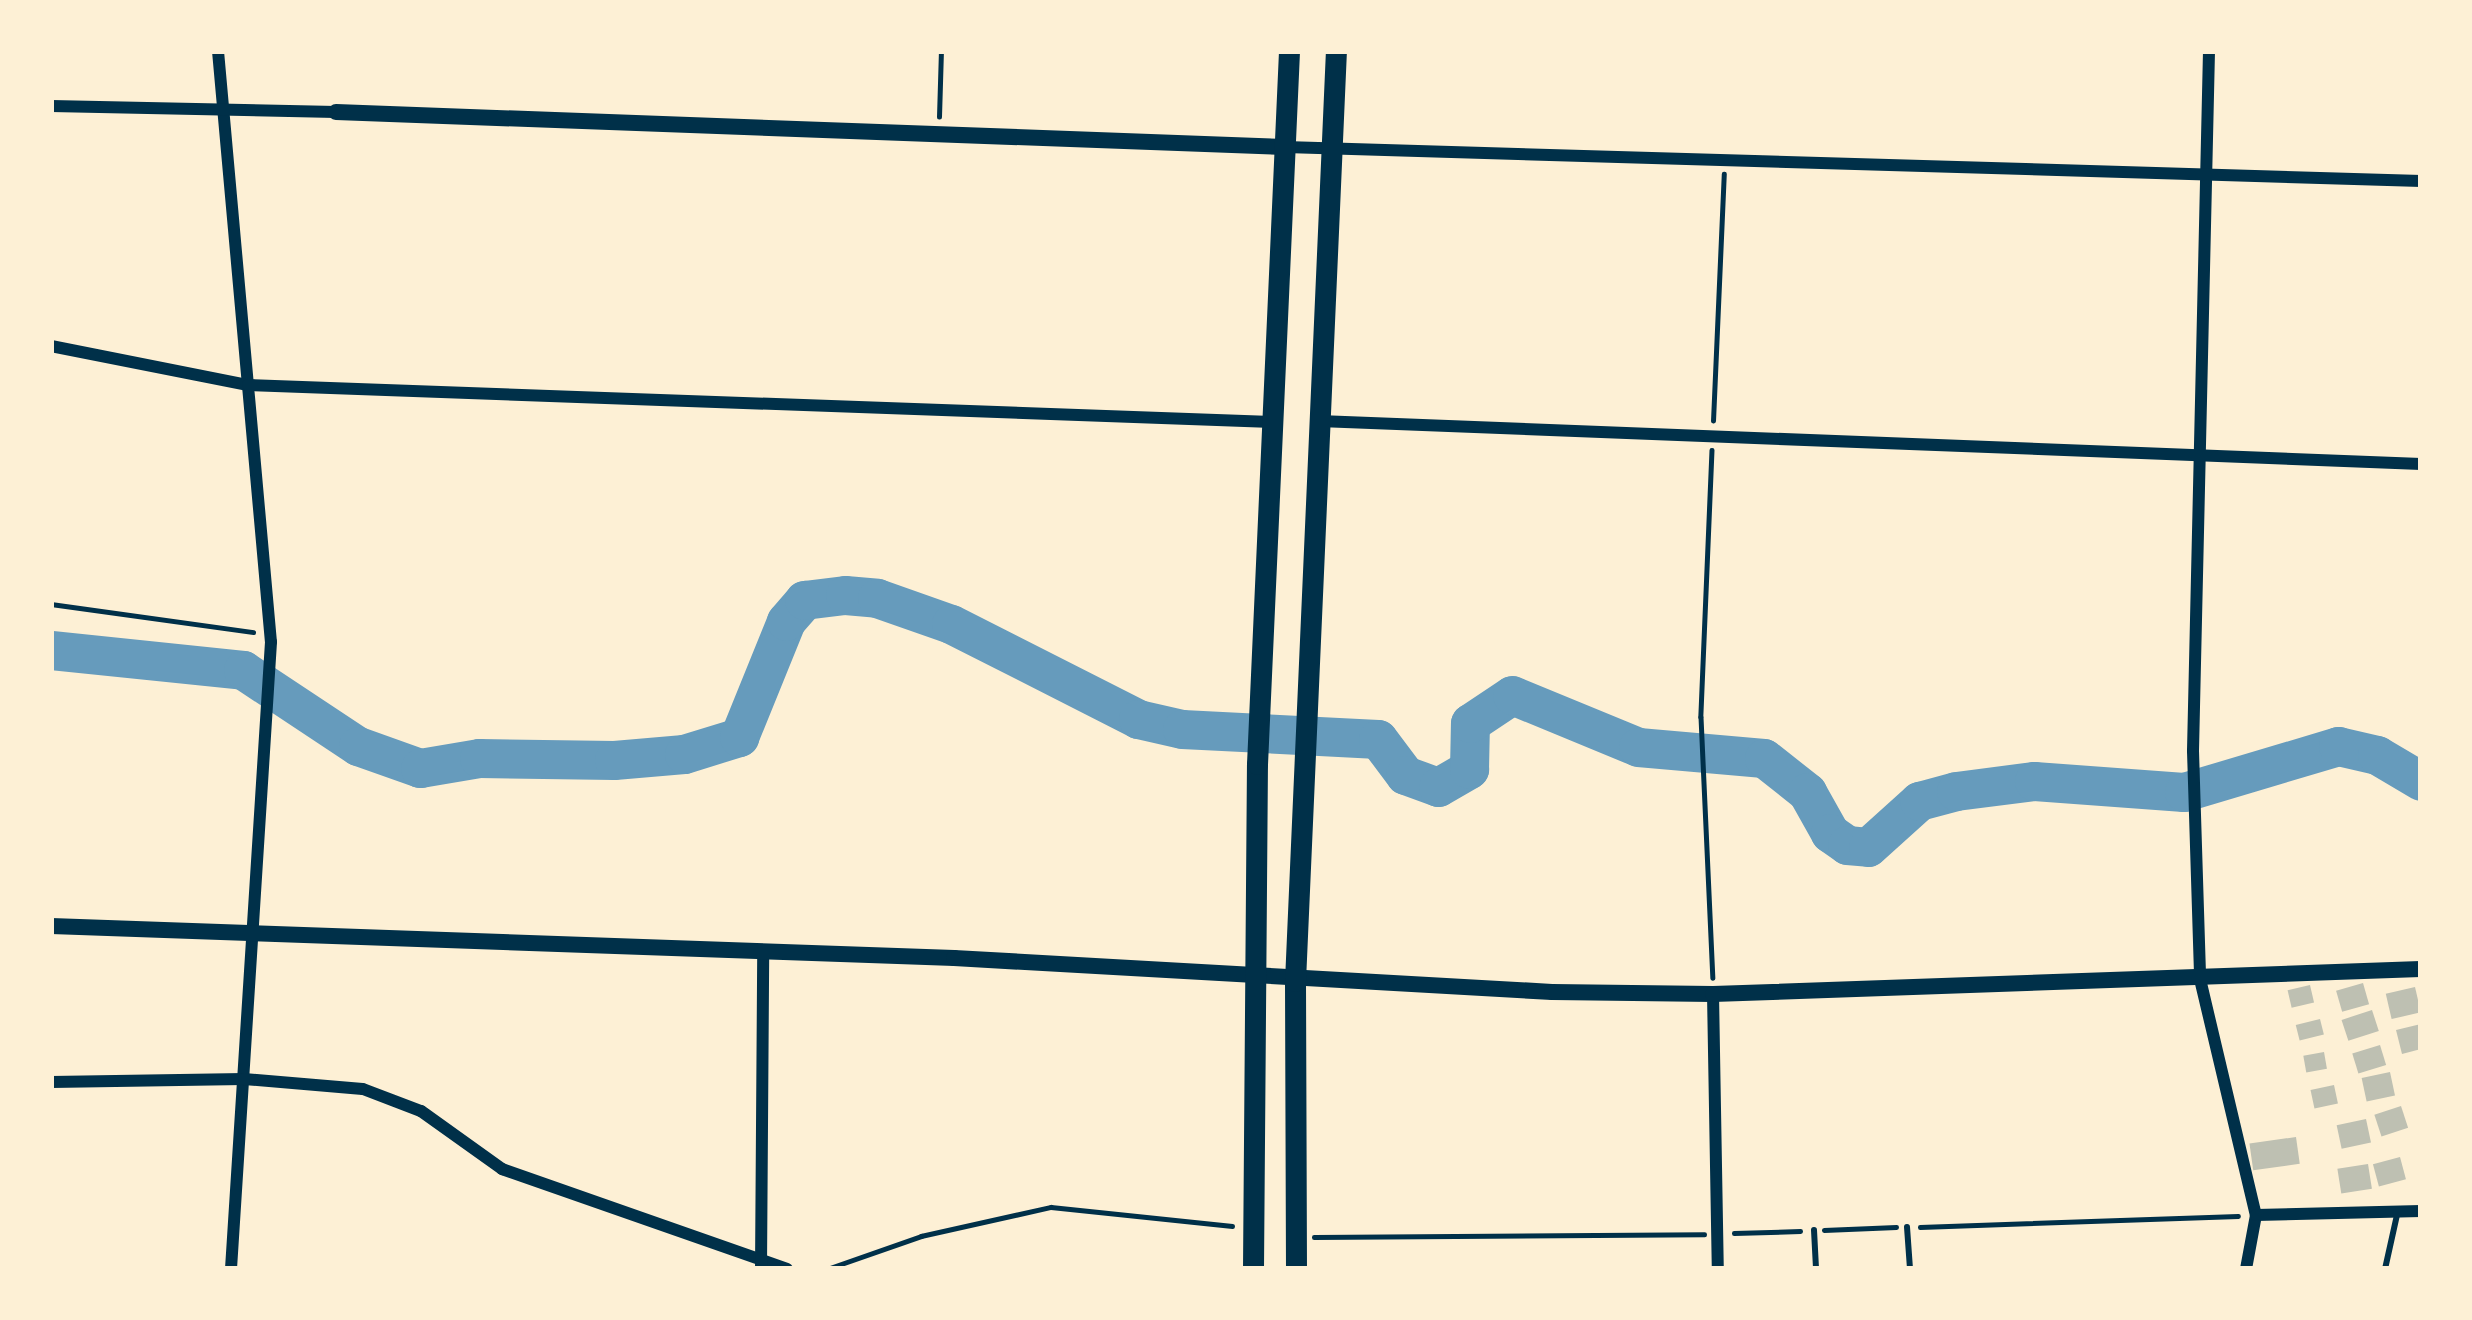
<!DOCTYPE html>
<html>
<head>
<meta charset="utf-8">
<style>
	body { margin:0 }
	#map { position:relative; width:2472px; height:1320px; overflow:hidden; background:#fdf0d5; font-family:Manrope,sans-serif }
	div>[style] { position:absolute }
	.river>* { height:39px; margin:-19.5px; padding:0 19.5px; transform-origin:19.5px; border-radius:19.5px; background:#669bbc }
	.building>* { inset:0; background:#bec0b2; transform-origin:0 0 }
	.path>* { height:4.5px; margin:-2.25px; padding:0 2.25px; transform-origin:2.25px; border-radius:2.25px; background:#003049 }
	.service>* { height:6px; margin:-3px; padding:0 3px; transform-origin:3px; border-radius:3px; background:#003049 }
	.minor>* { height:12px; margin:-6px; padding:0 6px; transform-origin:6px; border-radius:6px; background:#003049 }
	.tertiary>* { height:16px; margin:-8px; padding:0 8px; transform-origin:8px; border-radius:8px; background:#003049 }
	.primary>* { height:21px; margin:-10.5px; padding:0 10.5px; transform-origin:10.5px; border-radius:10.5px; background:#003049 }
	span { translate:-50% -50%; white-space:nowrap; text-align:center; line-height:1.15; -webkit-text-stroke:9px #fdf0d5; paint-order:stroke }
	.frame { position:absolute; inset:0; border:54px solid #fdf0d5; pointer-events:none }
</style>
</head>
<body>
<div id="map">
	<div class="river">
		<div style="left:51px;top:650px;width:193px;rotate:5.9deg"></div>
		<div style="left:243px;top:670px;width:138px;rotate:33.5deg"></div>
		<div style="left:358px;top:746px;width:66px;rotate:19.5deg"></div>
		<div style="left:420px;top:768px;width:60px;rotate:-9.6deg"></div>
		<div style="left:479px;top:758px;width:135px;rotate:0.8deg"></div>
		<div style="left:614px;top:760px;width:70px;rotate:-4.9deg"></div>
		<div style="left:684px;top:754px;width:58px;rotate:-17.2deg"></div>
		<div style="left:739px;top:737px;width:125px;rotate:-67.9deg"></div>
		<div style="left:786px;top:621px;width:28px;rotate:-49deg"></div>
		<div style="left:804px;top:600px;width:41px;rotate:-7deg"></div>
		<div style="left:845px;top:595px;width:32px;rotate:5deg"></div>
		<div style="left:877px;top:598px;width:78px;rotate:19.4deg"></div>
		<div style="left:951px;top:624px;width:210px;rotate:26.9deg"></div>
		<div style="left:1138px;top:719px;width:45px;rotate:12.8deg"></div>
		<div style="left:1182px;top:729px;width:196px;rotate:2.9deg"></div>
		<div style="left:1378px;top:739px;width:45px;rotate:53.1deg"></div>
		<div style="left:1405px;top:775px;width:35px;rotate:20deg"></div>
		<div style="left:1438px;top:787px;width:36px;rotate:-30deg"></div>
		<div style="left:1469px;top:769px;width:46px;rotate:-88.8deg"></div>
		<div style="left:1470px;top:723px;width:50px;rotate:-33.7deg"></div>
		<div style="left:1512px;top:695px;width:136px;rotate:22.4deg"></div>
		<div style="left:1638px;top:747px;width:126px;rotate:5deg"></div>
		<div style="left:1764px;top:758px;width:55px;rotate:38.3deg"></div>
		<div style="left:1807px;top:792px;width:47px;rotate:60.7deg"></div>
		<div style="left:1830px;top:833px;width:21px;rotate:35deg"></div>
		<div style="left:1847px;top:845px;width:21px;rotate:5deg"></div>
		<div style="left:1868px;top:847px;width:69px;rotate:-42deg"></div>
		<div style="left:1919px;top:801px;width:38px;rotate:-15deg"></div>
		<div style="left:1956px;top:791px;width:79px;rotate:-7.3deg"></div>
		<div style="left:2034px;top:781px;width:150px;rotate:4.2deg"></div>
		<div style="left:2184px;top:792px;width:161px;rotate:-16.6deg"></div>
		<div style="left:2338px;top:746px;width:40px;rotate:13deg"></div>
		<div style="left:2377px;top:755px;width:51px;rotate:30.6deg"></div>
	</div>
	<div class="building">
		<div style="left:2363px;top:983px;width:22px;height:28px;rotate:74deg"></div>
		<div style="left:2310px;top:985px;width:18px;height:23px;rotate:77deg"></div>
		<div style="left:2415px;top:987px;width:26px;height:30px;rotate:77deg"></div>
		<div style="left:2372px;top:1010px;width:22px;height:32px;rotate:72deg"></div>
		<div style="left:2320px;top:1019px;width:16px;height:25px;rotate:76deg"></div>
		<div style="clip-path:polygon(2421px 1024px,2421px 1049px,2402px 1054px,2396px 1030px)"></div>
		<div style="left:2380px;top:1045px;width:21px;height:29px;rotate:73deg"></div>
		<div style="left:2324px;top:1052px;width:17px;height:21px;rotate:80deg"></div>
		<div style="left:2390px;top:1072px;width:24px;height:29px;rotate:78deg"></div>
		<div style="left:2334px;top:1085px;width:19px;height:24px;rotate:78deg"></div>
		<div style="left:2401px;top:1106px;width:23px;height:28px;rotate:72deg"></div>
		<div style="left:2366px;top:1119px;width:24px;height:30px;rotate:78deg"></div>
		<div style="left:2296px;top:1137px;width:27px;height:47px;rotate:82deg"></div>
		<div style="left:2400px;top:1157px;width:23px;height:28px;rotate:75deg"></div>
		<div style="left:2368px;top:1164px;width:25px;height:31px;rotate:81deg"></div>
	</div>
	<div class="path">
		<div style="left:939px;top:117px;width:66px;rotate:-88.3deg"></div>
		<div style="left:1713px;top:421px;width:247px;rotate:-87.5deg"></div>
		<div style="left:1712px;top:450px;width:267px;rotate:92.4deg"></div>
		<div style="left:1701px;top:717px;width:261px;rotate:87.4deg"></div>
		<div style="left:51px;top:604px;width:204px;rotate:7.9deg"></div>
		<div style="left:1920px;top:1227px;width:318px;rotate:-2deg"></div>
		<div style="left:1824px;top:1230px;width:72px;rotate:-2.4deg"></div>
		<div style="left:1734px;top:1233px;width:66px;rotate:-1.7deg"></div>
		<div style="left:1314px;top:1237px;width:390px;rotate:-0.4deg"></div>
		<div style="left:827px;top:1269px;width:100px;rotate:-19.3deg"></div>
		<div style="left:921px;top:1236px;width:133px;rotate:-12.6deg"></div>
		<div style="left:1051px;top:1207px;width:182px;rotate:6deg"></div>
	</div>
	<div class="service">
		<div style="left:1907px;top:1227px;width:42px;rotate:85.9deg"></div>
		<div style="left:1814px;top:1230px;width:39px;rotate:87deg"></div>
		<div style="left:2385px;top:1269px;width:55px;rotate:-77.5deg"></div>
	</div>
	<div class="minor">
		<div style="left:218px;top:51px;width:593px;rotate:84.88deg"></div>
		<div style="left:271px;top:642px;width:628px;rotate:93.65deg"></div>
		<div style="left:2209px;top:51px;width:700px;rotate:91.31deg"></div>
		<div style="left:2193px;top:751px;width:228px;rotate:88.2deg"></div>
		<div style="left:2200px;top:979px;width:243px;rotate:76.7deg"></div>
		<div style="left:2256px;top:1215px;width:55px;rotate:100.5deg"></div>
		<div style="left:51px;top:106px;width:285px;rotate:1.2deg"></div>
		<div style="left:1285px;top:147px;width:1137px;rotate:1.71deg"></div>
		<div style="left:51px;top:346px;width:201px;rotate:11.2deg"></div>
		<div style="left:248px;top:385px;width:1025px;rotate:2.07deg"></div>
		<div style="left:1319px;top:421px;width:1103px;rotate:2.23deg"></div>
		<div style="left:1713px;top:994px;width:275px;rotate:89deg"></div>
		<div style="left:51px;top:1082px;width:193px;rotate:-0.9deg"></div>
		<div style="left:244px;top:1079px;width:119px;rotate:4.8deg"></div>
		<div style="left:363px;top:1089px;width:62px;rotate:20.8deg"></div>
		<div style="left:421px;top:1111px;width:100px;rotate:35.6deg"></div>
		<div style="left:502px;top:1169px;width:302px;rotate:19.3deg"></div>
		<div style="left:2256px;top:1215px;width:165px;rotate:-1.4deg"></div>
		<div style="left:761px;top:1269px;width:318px;rotate:-89.6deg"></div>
	</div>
	<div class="tertiary">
		<div style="left:336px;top:112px;width:950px;rotate:2.11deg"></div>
		<div style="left:51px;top:926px;width:904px;rotate:2.03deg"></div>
		<div style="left:954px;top:958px;width:599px;rotate:3.25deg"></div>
		<div style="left:1552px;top:992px;width:161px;rotate:0.7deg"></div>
		<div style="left:1713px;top:994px;width:708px;rotate:-2.02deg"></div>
	</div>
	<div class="primary">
		<div style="left:1253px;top:1269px;width:505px;rotate:-89.55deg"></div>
		<div style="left:1257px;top:764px;width:714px;rotate:-87.43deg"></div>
		<div style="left:1296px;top:1269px;width:288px;rotate:-90.2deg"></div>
		<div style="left:1295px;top:981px;width:931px;rotate:-87.48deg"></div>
	</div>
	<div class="frame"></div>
</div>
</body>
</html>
